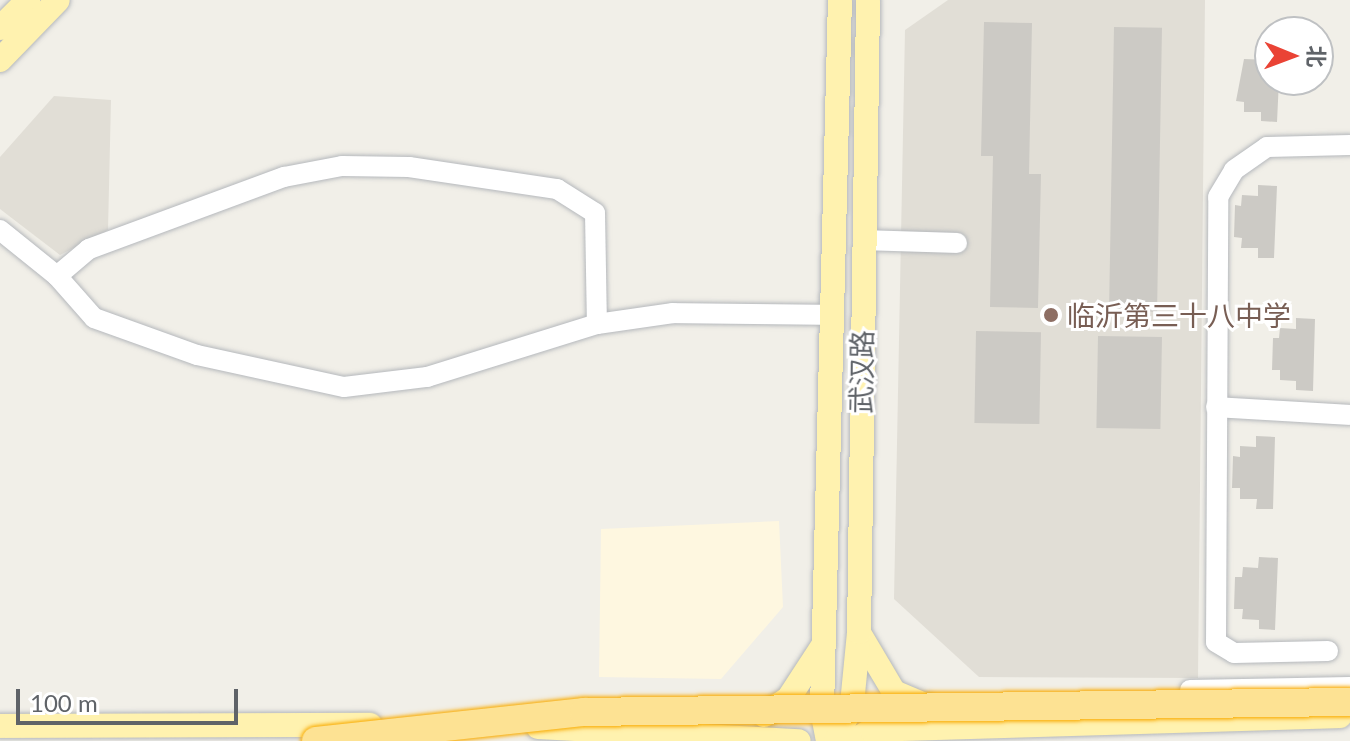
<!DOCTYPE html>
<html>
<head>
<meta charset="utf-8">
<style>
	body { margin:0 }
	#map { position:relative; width:1350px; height:741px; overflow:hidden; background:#f1efe8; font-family:Lato,"Noto Sans SC",sans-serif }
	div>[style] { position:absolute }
	.commercial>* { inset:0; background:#fef7e0 }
	.education>* { inset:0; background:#e1ded6 }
	.building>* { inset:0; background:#cccac5; transform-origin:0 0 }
	.roads { filter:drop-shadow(0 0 2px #b5b8bc) drop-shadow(0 0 2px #b5b8bc) }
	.minor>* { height:20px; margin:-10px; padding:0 10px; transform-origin:10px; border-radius:10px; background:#fff }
	.major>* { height:24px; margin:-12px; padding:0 12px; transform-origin:12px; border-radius:12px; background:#fff2af }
	.bridges { filter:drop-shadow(0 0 2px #f9ab00) drop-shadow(0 0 2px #f9ab00) }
	.highway-bridge>* { height:28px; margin:-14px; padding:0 14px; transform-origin:14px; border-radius:14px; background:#fde293 }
	.dots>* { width:22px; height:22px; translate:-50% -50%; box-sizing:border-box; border:4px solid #fff; border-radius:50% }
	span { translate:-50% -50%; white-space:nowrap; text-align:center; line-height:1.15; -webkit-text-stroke:6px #fff; paint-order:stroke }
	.education-label { font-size:28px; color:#785e54 }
	.left { translate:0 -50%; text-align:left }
	.street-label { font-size:28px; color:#5f6368 }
	.north { position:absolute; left:1254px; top:16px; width:80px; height:80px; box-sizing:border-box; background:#fff; border:2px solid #bfc1c3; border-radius:50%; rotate:91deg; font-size:22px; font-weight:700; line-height:32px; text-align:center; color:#5f6368 }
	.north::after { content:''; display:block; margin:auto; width:28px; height:36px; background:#ea4335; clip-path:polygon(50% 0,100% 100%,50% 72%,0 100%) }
	.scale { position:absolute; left:16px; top:689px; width:222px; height:36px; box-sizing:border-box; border:4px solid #5f6368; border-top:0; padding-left:10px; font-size:24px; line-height:28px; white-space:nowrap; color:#5f6368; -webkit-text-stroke:6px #fff; paint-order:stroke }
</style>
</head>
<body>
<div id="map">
	<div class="commercial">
		<div style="clip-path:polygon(779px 521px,783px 607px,721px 679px,599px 677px,601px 529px)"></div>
	</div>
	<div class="education">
		<div style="clip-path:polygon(948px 0,1205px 0,1198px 678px,979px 677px,894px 599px,905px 30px)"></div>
		<div style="clip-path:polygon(54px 96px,111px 100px,108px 230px,60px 255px,0 209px,0 157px)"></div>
	</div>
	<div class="building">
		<div style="clip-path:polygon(984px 22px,1032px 23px,1029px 174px,1041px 174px,1038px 308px,990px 307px,993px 156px,981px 156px)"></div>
		<div style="left:1114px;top:27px;width:48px;height:284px;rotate:1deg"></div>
		<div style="clip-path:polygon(1244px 59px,1270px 60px,1270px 80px,1279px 80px,1277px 122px,1261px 121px,1261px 112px,1244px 112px,1244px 102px,1236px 101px)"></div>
		<div style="clip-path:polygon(1258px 185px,1277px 186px,1274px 258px,1258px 258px,1258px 248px,1241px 248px,1242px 238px,1234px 237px,1235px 205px,1241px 206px,1242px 195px,1258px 196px)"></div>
		<div style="clip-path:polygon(1296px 318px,1315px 319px,1313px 391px,1296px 390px,1296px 381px,1280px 380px,1280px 370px,1272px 370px,1273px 338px,1279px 338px,1280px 328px,1296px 329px)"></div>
		<div style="left:976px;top:331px;width:65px;height:92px;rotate:1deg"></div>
		<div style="left:1098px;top:336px;width:64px;height:92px;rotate:1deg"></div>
		<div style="clip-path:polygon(1256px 436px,1275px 437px,1273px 509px,1256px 509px,1257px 499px,1240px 499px,1240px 488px,1232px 488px,1233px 456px,1240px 457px,1240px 446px,1256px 447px)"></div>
		<div style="clip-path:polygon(1259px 557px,1278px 558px,1275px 630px,1259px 629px,1259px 620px,1242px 619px,1243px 609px,1234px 609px,1235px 577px,1242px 577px,1243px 567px,1258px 568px)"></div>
	</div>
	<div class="roads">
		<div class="minor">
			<div style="left:0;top:230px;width:73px;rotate:38.9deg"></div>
			<div style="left:57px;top:276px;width:42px;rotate:-40.2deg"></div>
			<div style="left:89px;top:249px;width:208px;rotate:-20.3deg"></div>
			<div style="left:284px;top:177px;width:59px;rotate:-10.7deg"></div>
			<div style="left:342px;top:166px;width:67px;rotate:0.9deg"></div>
			<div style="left:409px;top:167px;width:150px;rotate:8.5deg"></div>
			<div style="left:557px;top:189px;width:45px;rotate:32.3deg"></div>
			<div style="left:595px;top:213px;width:111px;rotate:89deg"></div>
			<div style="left:863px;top:240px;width:94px;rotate:1.8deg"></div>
			<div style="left:57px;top:276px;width:56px;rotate:48.6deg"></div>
			<div style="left:94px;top:318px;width:109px;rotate:19.8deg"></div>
			<div style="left:197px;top:355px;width:150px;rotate:12.3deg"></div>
			<div style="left:344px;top:387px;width:84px;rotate:-6.9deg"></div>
			<div style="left:427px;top:377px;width:178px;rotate:-17.3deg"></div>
			<div style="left:597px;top:324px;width:77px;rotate:-8.2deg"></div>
			<div style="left:673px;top:313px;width:160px;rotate:0.7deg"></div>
			<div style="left:1216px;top:407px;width:134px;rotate:3.4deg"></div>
			<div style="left:1328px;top:651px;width:94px;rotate:178.8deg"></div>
			<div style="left:1234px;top:653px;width:21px;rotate:-149deg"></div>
			<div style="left:1216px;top:642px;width:445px;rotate:-89.7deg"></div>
			<div style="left:1218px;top:197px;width:31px;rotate:-59deg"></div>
			<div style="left:1234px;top:170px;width:40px;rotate:-34.9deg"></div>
			<div style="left:1267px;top:147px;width:83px;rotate:-1.4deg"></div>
			<div style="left:1190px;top:690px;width:160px;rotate:-1.1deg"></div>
		</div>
		<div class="major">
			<div style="left:0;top:28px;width:40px;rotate:-45deg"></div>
			<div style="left:0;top:60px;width:83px;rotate:-46deg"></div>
			<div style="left:859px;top:633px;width:69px;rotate:59.3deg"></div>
			<div style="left:894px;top:692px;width:38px;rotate:23deg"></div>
			<div style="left:764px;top:715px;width:29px;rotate:-34deg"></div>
			<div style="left:788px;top:699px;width:62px;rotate:-56.8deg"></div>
			<div style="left:0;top:726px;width:370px;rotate:-0.2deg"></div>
			<div style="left:538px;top:727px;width:261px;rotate:3.1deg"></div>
			<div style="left:828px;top:741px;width:33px;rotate:-101deg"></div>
			<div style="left:822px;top:709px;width:709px;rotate:-88.55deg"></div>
			<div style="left:836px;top:741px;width:40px;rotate:-66.6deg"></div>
			<div style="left:852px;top:704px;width:72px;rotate:-84.4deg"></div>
			<div style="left:859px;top:632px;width:632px;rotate:-89.18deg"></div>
			<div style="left:853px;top:741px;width:22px;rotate:-30deg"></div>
			<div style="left:872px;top:730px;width:468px;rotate:-1.7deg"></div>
		</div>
	</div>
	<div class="bridges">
		<div class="highway-bridge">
			<div style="left:316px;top:741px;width:270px;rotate:-6.2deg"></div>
			<div style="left:584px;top:712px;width:766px;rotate:-0.75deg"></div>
		</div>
	</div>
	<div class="dots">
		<div style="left:1051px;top:315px;background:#8d6e63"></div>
	</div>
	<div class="education-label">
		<span class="left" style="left:1067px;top:315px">临沂第三十八中学</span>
	</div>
	<div class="street-label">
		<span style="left:861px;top:372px;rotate:-89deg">武汉路</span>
	</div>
	<div class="north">北</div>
	<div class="scale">100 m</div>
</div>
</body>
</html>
